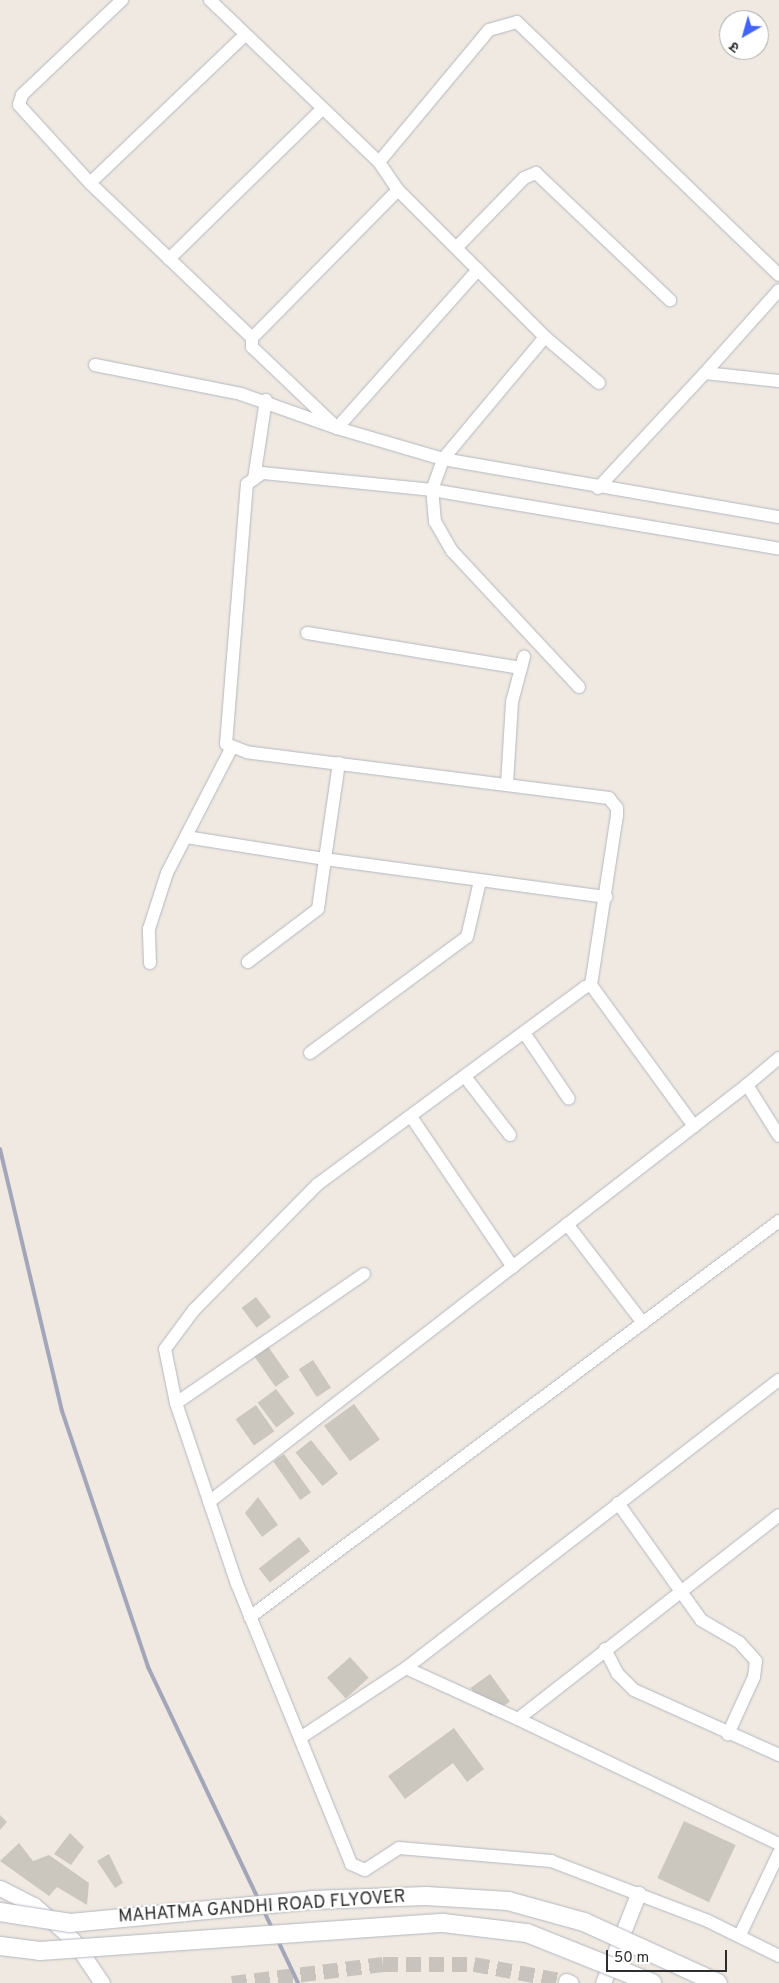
<!DOCTYPE html>
<html>
<head>
<meta charset="utf-8">
<style>
	body { margin:0 }
	#map { position:relative; width:779px; height:1983px; overflow:hidden; background:#efe9e1; font-family:Overpass,"Noto Sans Devanagari",sans-serif }
	div>[style] { position:absolute }
	.building>* { inset:0; background:#cbc7bf; transform-origin:0 0 }
	.tertiary-tunnel>* { height:15px; margin-top:-7.5px; transform-origin:0; background:repeating-linear-gradient(90deg,#c8c4bd 0 15px,transparent 0 23px) }
	.roads { filter:drop-shadow(0 0 1px #b4b7c1) drop-shadow(0 0 1px #b4b7c1) }
	.minor>* { height:12px; margin:-6px; padding:0 6px; transform-origin:6px; border-radius:6px; background:#fff }
	.tertiary>* { height:15px; margin:-7.5px; padding:0 7.5px; transform-origin:7.5px; border-radius:7.5px; background:#fff }
	.rail>* { height:4px; margin:-2px; padding:0 2px; transform-origin:2px; border-radius:2px; background:#a3a6b8 }
	.bridges { filter:drop-shadow(0 0 1px #b4b7c1) drop-shadow(0 0 1px #b4b7c1) }
	.secondary-bridge>* { height:18px; margin:-9px; padding:0 9px; transform-origin:9px; border-radius:9px; background:#fff }
	span { translate:-50% -50%; white-space:nowrap; text-align:center; line-height:1.15; -webkit-text-stroke:4px #fff; paint-order:stroke }
	.street-label { font-size:18px; color:#2e2e2e }
	.north { position:absolute; left:719px; top:10px; width:50px; height:50px; box-sizing:border-box; background:#fff; border:1px solid #ababab; border-radius:50%; rotate:218deg; font-size:14px; font-weight:700; line-height:20px; text-align:center; color:#2e2e2e }
	.north::after { content:''; display:block; margin:auto; width:18px; height:22px; background:#4264fb; clip-path:polygon(50% 0,100% 100%,50% 72%,0 100%) }
	.scale { position:absolute; left:606px; top:1950px; width:121px; height:22px; box-sizing:border-box; border:2px solid #2e2e2e; border-top:0; padding-left:6px; font-size:15px; line-height:18px; white-space:nowrap; color:#2e2e2e; -webkit-text-stroke:4px #fff; paint-order:stroke }
</style>
</head>
<body>
<div id="map">
	<div class="building">
		<div style="left:256px;top:1297px;width:25px;height:18px;rotate:53deg"></div>
		<div style="left:267px;top:1345px;width:39px;height:17px;rotate:55deg"></div>
		<div style="left:313px;top:1360px;width:33px;height:17px;rotate:57deg"></div>
		<div style="left:276px;top:1389px;width:31px;height:23px;rotate:53deg"></div>
		<div style="left:354px;top:1404px;width:44px;height:37px;rotate:54deg"></div>
		<div style="left:256px;top:1405px;width:32px;height:25px;rotate:55deg"></div>
		<div style="left:311px;top:1440px;width:43px;height:20px;rotate:51deg"></div>
		<div style="left:284px;top:1454px;width:47px;height:13px;rotate:55deg"></div>
		<div style="clip-path:polygon(258px 1497px,278px 1525px,262px 1537px,245px 1513px)"></div>
		<div style="left:299px;top:1537px;width:18px;height:51px;rotate:52deg"></div>
		<div style="left:350px;top:1657px;width:28px;height:31px;rotate:48deg"></div>
		<div style="left:490px;top:1674px;width:34px;height:24px;rotate:54deg"></div>
		<div style="clip-path:polygon(454px 1728px,484px 1769px,467px 1782px,453px 1763px,405px 1799px,388px 1776px)"></div>
		<div style="clip-path:polygon(0 1815px,7px 1822px,0 1830px)"></div>
		<div style="left:684px;top:1821px;width:57px;height:63px;rotate:25deg"></div>
		<div style="clip-path:polygon(70px 1833px,84px 1847px,71px 1865px,54px 1854px)"></div>
		<div style="clip-path:polygon(19px 1843px,33px 1861px,49px 1855px,89px 1883px,87px 1905px,57px 1887px,49px 1896px,0 1861px)"></div>
		<div style="clip-path:polygon(109px 1854px,123px 1883px,115px 1888px,97px 1861px)"></div>
	</div>
	<div class="tertiary-tunnel">
		<div style="left:232px;top:1983px;width:152px;rotate:-7.2deg"></div>
		<div style="left:383px;top:1964px;width:91px"></div>
		<div style="left:474px;top:1964px;width:94px;rotate:10.5deg"></div>
	</div>
	<div class="roads">
		<div class="minor">
			<div style="left:122px;top:0;width:138px;rotate:136.5deg"></div>
			<div style="left:22px;top:95px;width:10px;rotate:107deg"></div>
			<div style="left:19px;top:105px;width:105px;rotate:47.7deg"></div>
			<div style="left:90px;top:183px;width:224px;rotate:43.7deg"></div>
			<div style="left:210px;top:0;width:234px;rotate:43.8deg"></div>
			<div style="left:379px;top:162px;width:34px;rotate:56deg"></div>
			<div style="left:398px;top:190px;width:208px;rotate:45deg"></div>
			<div style="left:545px;top:337px;width:71px;rotate:40.4deg"></div>
			<div style="left:379px;top:162px;width:172px;rotate:-50.2deg"></div>
			<div style="left:489px;top:30px;width:29px;rotate:-16deg"></div>
			<div style="left:517px;top:22px;width:364px;rotate:44deg"></div>
			<div style="left:90px;top:183px;width:213px;rotate:-43.7deg"></div>
			<div style="left:398px;top:190px;width:208px;rotate:134.6deg"></div>
			<div style="left:252px;top:338px;width:9px;rotate:90deg"></div>
			<div style="left:252px;top:347px;width:117px;rotate:43.6deg"></div>
			<div style="left:337px;top:428px;width:110px;rotate:16.3deg"></div>
			<div style="left:443px;top:459px;width:159px;rotate:-50.1deg"></div>
			<div style="left:456px;top:248px;width:98px;rotate:-45.8deg"></div>
			<div style="left:524px;top:178px;width:13px;rotate:-23deg"></div>
			<div style="left:536px;top:173px;width:185px;rotate:43.5deg"></div>
			<div style="left:169px;top:259px;width:214px;rotate:-44.4deg"></div>
			<div style="left:95px;top:365px;width:149px;rotate:11.2deg"></div>
			<div style="left:241px;top:394px;width:102px;rotate:19.5deg"></div>
			<div style="left:337px;top:428px;width:212px;rotate:-48.3deg"></div>
			<div style="left:705px;top:373px;width:111px;rotate:-48.3deg"></div>
			<div style="left:254px;top:479px;width:80px;rotate:-81.4deg"></div>
			<div style="left:598px;top:488px;width:157px;rotate:-47.1deg"></div>
			<div style="left:705px;top:373px;width:74px;rotate:6.2deg"></div>
			<div style="left:307px;top:633px;width:217px;rotate:9.3deg"></div>
			<div style="left:579px;top:687px;width:186px;rotate:-133deg"></div>
			<div style="left:452px;top:551px;width:34px;rotate:-120deg"></div>
			<div style="left:435px;top:522px;width:32px;rotate:-95deg"></div>
			<div style="left:432px;top:490px;width:33px;rotate:-70deg"></div>
			<div style="left:443px;top:459px;width:341px;rotate:9.8deg"></div>
			<div style="left:339px;top:763px;width:97px;rotate:98.3deg"></div>
			<div style="left:325px;top:859px;width:284px;rotate:7.7deg"></div>
			<div style="left:507px;top:784px;width:82px;rotate:-86.5deg"></div>
			<div style="left:512px;top:702px;width:47px;rotate:-75.1deg"></div>
			<div style="left:186px;top:837px;width:141px;rotate:9deg"></div>
			<div style="left:325px;top:859px;width:50px;rotate:98deg"></div>
			<div style="left:318px;top:909px;width:88px;rotate:142.9deg"></div>
			<div style="left:150px;top:963px;width:34px;rotate:-92deg"></div>
			<div style="left:149px;top:929px;width:59px;rotate:-72.2deg"></div>
			<div style="left:167px;top:873px;width:140px;rotate:-62.7deg"></div>
			<div style="left:591px;top:985px;width:171px;rotate:-81.3deg"></div>
			<div style="left:617px;top:816px;width:8px;rotate:-90deg"></div>
			<div style="left:617px;top:808px;width:13px;rotate:-129deg"></div>
			<div style="left:609px;top:798px;width:365px;rotate:-172.8deg"></div>
			<div style="left:247px;top:752px;width:22px;rotate:-159deg"></div>
			<div style="left:226px;top:744px;width:261px;rotate:-85.4deg"></div>
			<div style="left:247px;top:484px;width:19px;rotate:-36deg"></div>
			<div style="left:262px;top:473px;width:171px;rotate:5.7deg"></div>
			<div style="left:432px;top:490px;width:352px;rotate:9.6deg"></div>
			<div style="left:525px;top:1034px;width:78px;rotate:55.9deg"></div>
			<div style="left:310px;top:1053px;width:195px;rotate:-36.5deg"></div>
			<div style="left:467px;top:937px;width:57px;rotate:-76.9deg"></div>
			<div style="left:466px;top:1078px;width:72px;rotate:52.3deg"></div>
			<div style="left:747px;top:1085px;width:42px;rotate:-40.2deg"></div>
			<div style="left:412px;top:1118px;width:180px;rotate:55.9deg"></div>
			<div style="left:567px;top:1224px;width:125px;rotate:52.5deg"></div>
			<div style="left:364px;top:1274px;width:228px;rotate:145.5deg"></div>
			<div style="left:176px;top:1403px;width:191px;rotate:71.4deg"></div>
			<div style="left:237px;top:1584px;width:302px;rotate:67.8deg"></div>
			<div style="left:351px;top:1864px;width:15px;rotate:23deg"></div>
			<div style="left:365px;top:1870px;width:40px;rotate:-32.9deg"></div>
			<div style="left:399px;top:1848px;width:153px;rotate:4.9deg"></div>
			<div style="left:551px;top:1861px;width:168px;rotate:20.9deg"></div>
			<div style="left:708px;top:1921px;width:79px;rotate:26.2deg"></div>
			<div style="left:176px;top:1403px;width:55px;rotate:-101.5deg"></div>
			<div style="left:165px;top:1349px;width:49px;rotate:-53.4deg"></div>
			<div style="left:194px;top:1310px;width:177px;rotate:-45.5deg"></div>
			<div style="left:318px;top:1184px;width:332px;rotate:-36.4deg"></div>
			<div style="left:585px;top:987px;width:6px;rotate:-18deg"></div>
			<div style="left:591px;top:985px;width:175px;rotate:53.9deg"></div>
			<div style="left:209px;top:1502px;width:681px;rotate:-37.78deg"></div>
			<div style="left:747px;top:1085px;width:60px;rotate:57.9deg"></div>
			<div style="left:618px;top:1503px;width:143px;rotate:54.6deg"></div>
			<div style="left:701px;top:1620px;width:44px;rotate:30.1deg"></div>
			<div style="left:739px;top:1642px;width:25px;rotate:48deg"></div>
			<div style="left:756px;top:1661px;width:16px;rotate:97deg"></div>
			<div style="left:754px;top:1677px;width:63px;rotate:114.5deg"></div>
			<div style="left:250px;top:1617px;width:661px;rotate:-36.82deg"></div>
			<div style="left:605px;top:1649px;width:27px;rotate:63deg"></div>
			<div style="left:617px;top:1673px;width:24px;rotate:45deg"></div>
			<div style="left:634px;top:1690px;width:159px;rotate:24.1deg"></div>
			<div style="left:406px;top:1668px;width:123px;rotate:24.5deg"></div>
			<div style="left:518px;top:1719px;width:331px;rotate:-38deg"></div>
			<div style="left:518px;top:1719px;width:289px;rotate:25.6deg"></div>
			<div style="left:300px;top:1738px;width:127px;rotate:-33.4deg"></div>
			<div style="left:406px;top:1668px;width:471px;rotate:-37.7deg"></div>
			<div style="left:740px;top:1935px;width:91px;rotate:-64.6deg"></div>
		</div>
		<div class="tertiary">
			<div style="left:0;top:1888px;width:38px;rotate:27deg"></div>
			<div style="left:34px;top:1905px;width:52px;rotate:41.9deg"></div>
			<div style="left:73px;top:1940px;width:52px;rotate:56deg"></div>
			<div style="left:566px;top:1981px;width:5px;rotate:22deg"></div>
			<div style="left:603px;top:1983px;width:96px;rotate:-68.5deg"></div>
		</div>
	</div>
	<div class="rail">
		<div style="left:0;top:1149px;width:269px;rotate:76.7deg"></div>
		<div style="left:62px;top:1411px;width:270px;rotate:71.4deg"></div>
		<div style="left:148px;top:1667px;width:350px;rotate:64.6deg"></div>
	</div>
	<div class="bridges">
		<div class="secondary-bridge">
			<div style="left:0;top:1912px;width:71px;rotate:8.9deg"></div>
			<div style="left:70px;top:1923px;width:243px;rotate:-5.4deg"></div>
			<div style="left:312px;top:1900px;width:114px;rotate:-2deg"></div>
			<div style="left:426px;top:1896px;width:82px;rotate:3.5deg"></div>
			<div style="left:508px;top:1901px;width:79px;rotate:15.4deg"></div>
			<div style="left:584px;top:1922px;width:147px;rotate:24.5deg"></div>
			<div style="left:0;top:1946px;width:40px;rotate:7.1deg"></div>
			<div style="left:40px;top:1951px;width:404px;rotate:-4deg"></div>
			<div style="left:443px;top:1923px;width:85px;rotate:6.8deg"></div>
			<div style="left:527px;top:1933px;width:135px;rotate:21.8deg"></div>
		</div>
	</div>
	<div class="street-label">
		<span style="left:262px;top:1908px;rotate:-4deg">MAHATMA GANDHI ROAD FLYOVER</span>
	</div>
	<div class="north">उ</div>
	<div class="scale">50 m</div>
</div>
</body>
</html>
